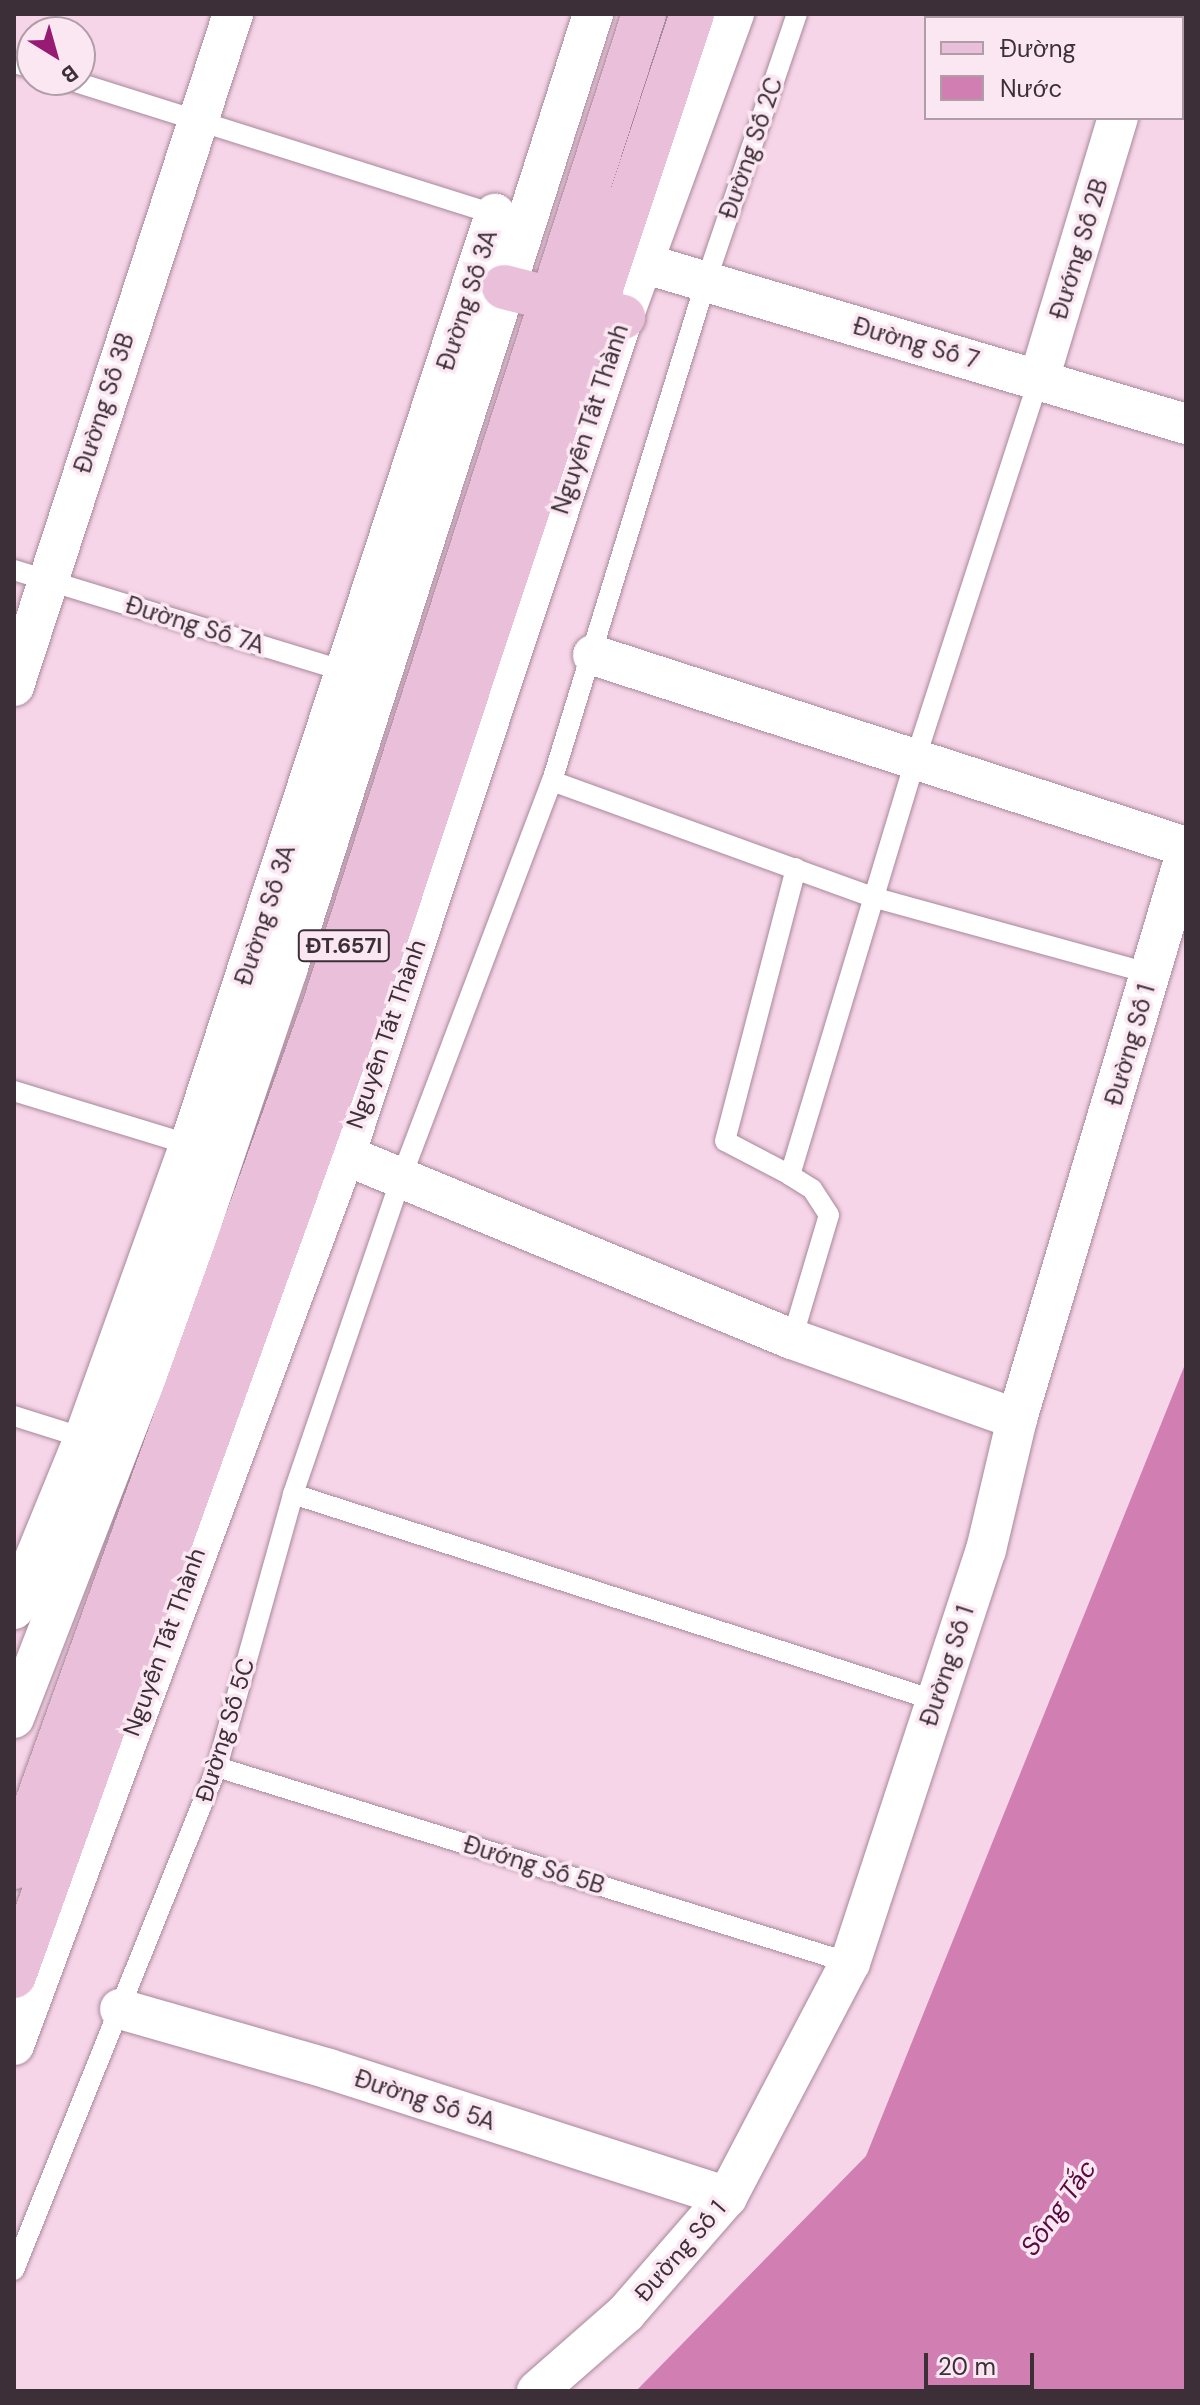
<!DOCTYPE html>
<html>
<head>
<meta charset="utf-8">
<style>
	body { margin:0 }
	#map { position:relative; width:1200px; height:2405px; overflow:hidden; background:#f7d5e8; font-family:"DM Sans",sans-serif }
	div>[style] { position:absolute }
	.water>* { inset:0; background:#d17eb2 }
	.roads { filter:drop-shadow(0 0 2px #a7889a) drop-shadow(0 0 2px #a7889a) }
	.lane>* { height:20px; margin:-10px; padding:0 10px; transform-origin:10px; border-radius:10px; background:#fff }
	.street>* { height:40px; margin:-20px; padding:0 20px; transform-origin:20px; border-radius:20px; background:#fff }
	.primary>* { height:44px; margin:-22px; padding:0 22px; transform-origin:22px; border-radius:22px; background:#e9bfd9 }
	span { translate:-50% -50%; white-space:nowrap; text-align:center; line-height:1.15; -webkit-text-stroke:7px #fbe7f2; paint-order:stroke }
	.shield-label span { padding:2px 6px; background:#fbe7f2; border:2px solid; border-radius:6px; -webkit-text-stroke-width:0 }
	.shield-label { font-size:22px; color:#3c2f37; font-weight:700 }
	.street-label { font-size:24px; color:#3c2f37 }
	.water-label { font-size:26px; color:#560a40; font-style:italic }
	.frame { position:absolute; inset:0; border:16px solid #3c2f37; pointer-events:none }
	.legend { position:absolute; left:924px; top:16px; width:260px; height:104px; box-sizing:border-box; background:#fbe7f2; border:2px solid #af9da7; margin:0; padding:10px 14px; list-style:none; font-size:24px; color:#3c2f37 }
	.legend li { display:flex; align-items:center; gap:16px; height:40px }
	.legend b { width:40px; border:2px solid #af9da7 }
	.north { position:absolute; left:16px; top:16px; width:80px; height:80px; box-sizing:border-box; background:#fbe7f2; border:2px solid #af9da7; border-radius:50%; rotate:143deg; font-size:22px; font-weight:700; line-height:32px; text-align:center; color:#3c2f37 }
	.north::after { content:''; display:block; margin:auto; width:28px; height:36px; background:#971a73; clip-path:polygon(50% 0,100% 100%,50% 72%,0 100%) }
	.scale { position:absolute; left:924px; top:2353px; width:110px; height:36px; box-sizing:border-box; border:4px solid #3c2f37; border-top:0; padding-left:10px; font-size:24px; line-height:28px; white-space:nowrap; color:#3c2f37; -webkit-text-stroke:6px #fbe7f2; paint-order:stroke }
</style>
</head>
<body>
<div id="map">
	<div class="water">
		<div style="clip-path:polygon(1186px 1362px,1186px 2391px,636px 2391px,866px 2156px)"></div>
	</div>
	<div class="roads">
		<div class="lane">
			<div style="left:14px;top:63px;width:19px;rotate:16deg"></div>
			<div style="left:69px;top:80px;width:452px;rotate:17.5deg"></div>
			<div style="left:14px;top:570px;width:352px;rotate:17deg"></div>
			<div style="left:552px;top:781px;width:344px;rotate:19.9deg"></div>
			<div style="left:876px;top:898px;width:285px;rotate:15.4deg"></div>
			<div style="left:14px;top:1091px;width:188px;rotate:17deg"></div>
			<div style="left:790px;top:1175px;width:73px;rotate:-152.4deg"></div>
			<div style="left:725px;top:1141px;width:282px;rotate:-75.4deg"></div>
			<div style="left:792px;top:1339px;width:129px;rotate:-73.4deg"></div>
			<div style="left:829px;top:1215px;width:31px;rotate:-123deg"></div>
			<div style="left:812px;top:1189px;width:26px;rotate:-148deg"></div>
			<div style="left:790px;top:1175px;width:433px;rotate:-73.2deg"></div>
			<div style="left:915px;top:760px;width:401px;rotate:-72deg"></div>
			<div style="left:14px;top:1416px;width:80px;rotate:17.5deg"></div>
			<div style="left:293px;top:1494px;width:673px;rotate:17.82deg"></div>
			<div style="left:217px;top:1767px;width:663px;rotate:17.2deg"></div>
			<div style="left:14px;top:2270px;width:542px;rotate:-68.02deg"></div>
			<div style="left:217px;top:1767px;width:283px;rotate:-74.4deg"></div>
			<div style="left:293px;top:1494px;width:334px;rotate:-71.1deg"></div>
			<div style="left:401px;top:1178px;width:425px;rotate:-69.2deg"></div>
			<div style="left:552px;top:781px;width:523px;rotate:-72.88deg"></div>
			<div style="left:706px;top:281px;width:282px;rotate:-71.2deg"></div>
		</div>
		<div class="street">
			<div style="left:1149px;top:18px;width:4px;rotate:-76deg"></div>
			<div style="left:646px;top:264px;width:563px;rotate:16.5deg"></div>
			<div style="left:1039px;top:379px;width:273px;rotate:-73.2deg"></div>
			<div style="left:593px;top:655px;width:623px;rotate:17.94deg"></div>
			<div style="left:14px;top:686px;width:707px;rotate:-71.95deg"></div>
			<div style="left:345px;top:1155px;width:483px;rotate:22.4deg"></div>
			<div style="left:792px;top:1339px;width:239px;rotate:19.6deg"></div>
			<div style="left:14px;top:1609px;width:185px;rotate:-67.7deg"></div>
			<div style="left:84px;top:1438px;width:313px;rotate:-70.2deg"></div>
			<div style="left:190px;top:1144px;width:979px;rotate:-71.84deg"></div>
			<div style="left:14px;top:1718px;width:431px;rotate:-68.8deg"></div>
			<div style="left:170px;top:1316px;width:365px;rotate:-71.3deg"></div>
			<div style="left:287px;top:970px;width:1004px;rotate:-72.25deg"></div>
			<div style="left:120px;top:2009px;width:217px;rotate:16deg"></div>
			<div style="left:329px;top:2069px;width:418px;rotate:17.8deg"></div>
			<div style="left:14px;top:2045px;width:950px;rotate:-69.6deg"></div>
			<div style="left:345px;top:1155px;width:883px;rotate:-71.65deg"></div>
			<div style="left:623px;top:317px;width:323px;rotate:-69.9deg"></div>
			<div style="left:537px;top:2391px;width:118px;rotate:-41.2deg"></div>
			<div style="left:626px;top:2313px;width:154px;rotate:-49deg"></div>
			<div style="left:727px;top:2197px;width:264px;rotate:-62.3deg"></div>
			<div style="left:850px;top:1963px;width:435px;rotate:-71.8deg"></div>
			<div style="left:986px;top:1550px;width:135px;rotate:-76.7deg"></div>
			<div style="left:1017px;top:1419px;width:591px;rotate:-73.38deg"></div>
		</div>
		<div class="primary">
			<div style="left:504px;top:287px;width:123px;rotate:14.1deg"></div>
			<div style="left:14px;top:1867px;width:914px;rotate:-70.18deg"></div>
			<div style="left:324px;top:1007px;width:1043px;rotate:-72.14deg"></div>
			<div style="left:14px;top:1976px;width:1040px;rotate:-70.22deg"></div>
			<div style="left:366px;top:997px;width:1036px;rotate:-71.65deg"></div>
		</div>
	</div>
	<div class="shield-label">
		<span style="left:344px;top:946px">ĐT.657I</span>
	</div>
	<div class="street-label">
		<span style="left:751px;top:148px;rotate:-71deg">Đường Số 2C</span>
		<span style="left:1079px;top:249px;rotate:-73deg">Đướng Số 2B</span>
		<span style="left:467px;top:300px;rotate:-72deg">Đường Số 3A</span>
		<span style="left:916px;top:343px;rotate:16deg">Đường Số 7</span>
		<span style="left:104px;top:403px;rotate:-72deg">Đường Số 3B</span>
		<span style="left:590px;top:419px;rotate:-72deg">Nguyễn Tất Thành</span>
		<span style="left:195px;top:625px;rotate:17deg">Đường Số 7A</span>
		<span style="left:265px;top:915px;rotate:-72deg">Đường Số 3A</span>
		<span style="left:386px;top:1034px;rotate:-71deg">Nguyễn Tất Thành</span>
		<span style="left:1130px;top:1045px;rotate:-74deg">Đường Số 1</span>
		<span style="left:164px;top:1642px;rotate:-70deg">Nguyễn Tất Thành</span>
		<span style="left:947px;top:1666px;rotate:-72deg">Đường Số 1</span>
		<span style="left:225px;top:1730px;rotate:-73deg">Đường Số 5C</span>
		<span style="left:534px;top:1865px;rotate:17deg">Đướng Số 5B</span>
		<span style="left:425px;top:2100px;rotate:18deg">Đường Số 5A</span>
		<span style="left:680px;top:2251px;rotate:-49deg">Đường Số 1</span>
	</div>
	<div class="water-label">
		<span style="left:1059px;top:2208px;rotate:-55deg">Sông Tắc</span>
	</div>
	<div class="frame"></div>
	<ul class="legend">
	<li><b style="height:10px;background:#e9bfd9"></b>Đường</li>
	<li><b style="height:22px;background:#d17eb2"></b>Nước</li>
	</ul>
	<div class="north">B</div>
	<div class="scale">20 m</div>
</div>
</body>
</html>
